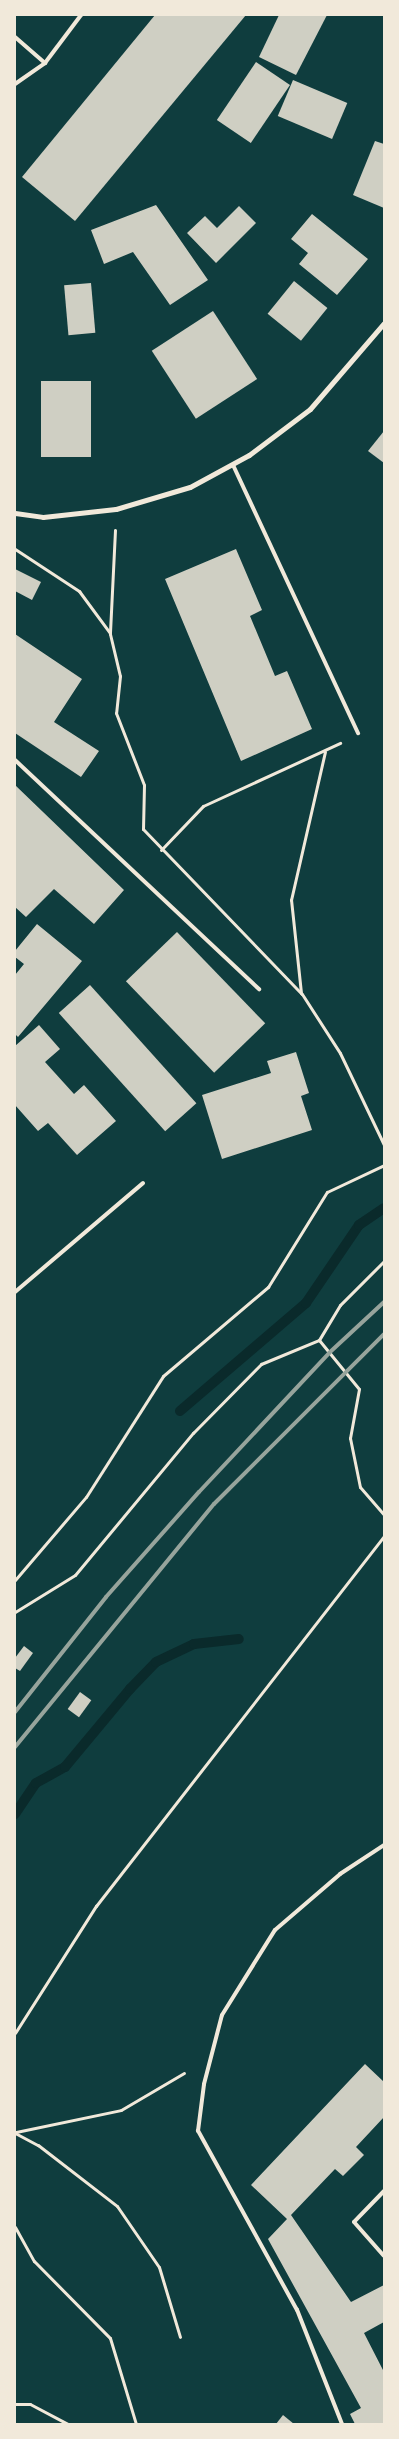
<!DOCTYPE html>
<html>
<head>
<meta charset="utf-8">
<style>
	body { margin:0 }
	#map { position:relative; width:399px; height:2439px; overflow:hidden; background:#0f3d3e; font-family:"DejaVu Sans",sans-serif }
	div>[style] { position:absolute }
	.stream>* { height:10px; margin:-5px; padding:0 5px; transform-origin:5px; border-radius:5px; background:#0a2a2b }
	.building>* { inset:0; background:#cfcfc3; transform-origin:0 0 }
	.path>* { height:3px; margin:-1.5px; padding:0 1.5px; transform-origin:1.5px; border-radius:1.5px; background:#f1e9da }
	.service>* { height:4px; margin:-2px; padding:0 2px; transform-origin:2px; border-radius:2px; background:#f1e9da }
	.minor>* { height:5px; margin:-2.5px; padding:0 2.5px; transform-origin:2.5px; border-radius:2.5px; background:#f1e9da }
	.rail>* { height:4px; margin:-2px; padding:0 2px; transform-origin:2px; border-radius:2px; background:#97a49c }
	span { translate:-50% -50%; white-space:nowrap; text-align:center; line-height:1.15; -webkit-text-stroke:4.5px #f1e9da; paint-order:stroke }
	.frame { position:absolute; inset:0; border:16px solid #f1e9da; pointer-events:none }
</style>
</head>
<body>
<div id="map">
	<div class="stream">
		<div style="left:180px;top:1411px;width:166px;rotate:-40.6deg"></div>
		<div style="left:306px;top:1303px;width:94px;rotate:-55.8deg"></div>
		<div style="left:359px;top:1225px;width:30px;rotate:-34deg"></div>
		<div style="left:15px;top:1814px;width:37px;rotate:-56deg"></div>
		<div style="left:36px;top:1783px;width:33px;rotate:-29deg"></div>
		<div style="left:65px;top:1767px;width:102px;rotate:-50.2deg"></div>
		<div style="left:130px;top:1689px;width:37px;rotate:-46deg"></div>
		<div style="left:156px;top:1662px;width:42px;rotate:-25.3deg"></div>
		<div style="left:194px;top:1644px;width:45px;rotate:-6.3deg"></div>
	</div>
	<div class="building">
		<div style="clip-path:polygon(155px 15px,246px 15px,75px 221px,22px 177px)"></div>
		<div style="clip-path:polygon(279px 15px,327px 15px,296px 75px,259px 57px)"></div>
		<div style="left:256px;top:62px;width:41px;height:70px;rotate:34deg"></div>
		<div style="left:293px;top:80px;width:59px;height:39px;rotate:23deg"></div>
		<div style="clip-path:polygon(375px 141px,384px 144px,384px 208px,353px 195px)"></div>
		<div style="clip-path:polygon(156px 205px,208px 280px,170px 305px,133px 252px,104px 264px,91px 230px)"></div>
		<div style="clip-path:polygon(239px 206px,256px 223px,216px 263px,187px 233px,205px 216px,217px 228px)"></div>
		<div style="clip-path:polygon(312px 214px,368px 259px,337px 295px,299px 264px,308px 253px,291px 239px)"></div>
		<div style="left:294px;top:281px;width:43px;height:42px;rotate:39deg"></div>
		<div style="left:91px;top:283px;width:50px;height:27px;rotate:85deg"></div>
		<div style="left:213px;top:311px;width:81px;height:73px;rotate:57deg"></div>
		<div style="left:41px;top:381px;width:50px;height:76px"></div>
		<div style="clip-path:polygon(384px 431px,384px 463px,368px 451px)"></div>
		<div style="clip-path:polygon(236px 549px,262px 610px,250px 616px,275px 676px,287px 671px,312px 729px,241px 761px,165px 579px)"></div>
		<div style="clip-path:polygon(15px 569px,41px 582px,32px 600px,15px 591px)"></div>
		<div style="clip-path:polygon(15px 634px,82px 679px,54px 722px,99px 751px,81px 777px,15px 733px)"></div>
		<div style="clip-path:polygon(15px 785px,124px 890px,94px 924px,54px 889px,26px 917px,15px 907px)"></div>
		<div style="clip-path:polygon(37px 924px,82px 961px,18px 1037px,15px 1034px,15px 975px,24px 964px,15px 957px,15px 951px)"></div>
		<div style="left:177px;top:932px;width:127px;height:71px;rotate:46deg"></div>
		<div style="left:90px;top:985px;width:159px;height:42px;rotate:48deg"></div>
		<div style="clip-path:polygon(39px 1025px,60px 1049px,45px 1062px,74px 1094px,84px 1085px,116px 1121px,77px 1155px,48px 1123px,38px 1131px,15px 1105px,15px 1046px)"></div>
		<div style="clip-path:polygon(296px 1052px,309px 1093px,301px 1096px,312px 1130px,222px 1159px,202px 1095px,271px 1073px,267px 1061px)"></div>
		<div style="clip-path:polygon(24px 1646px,33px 1653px,20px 1671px,15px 1668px,15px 1658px)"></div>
		<div style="left:80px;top:1692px;width:14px;height:21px;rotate:36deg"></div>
		<div style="clip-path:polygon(365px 2064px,384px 2082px,384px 2117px,356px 2147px,364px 2155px,343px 2176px,335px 2169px,291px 2215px,351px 2302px,384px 2285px,384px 2322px,364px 2333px,384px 2372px,384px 2424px,355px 2424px,350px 2414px,361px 2408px,268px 2239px,287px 2219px,251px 2185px)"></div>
		<div style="clip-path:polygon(283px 2415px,294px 2424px,276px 2424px)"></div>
	</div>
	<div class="path">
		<div style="left:115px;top:530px;width:104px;rotate:92.8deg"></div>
		<div style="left:110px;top:634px;width:43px;rotate:76.6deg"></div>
		<div style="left:120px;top:676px;width:37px;rotate:96deg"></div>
		<div style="left:116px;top:713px;width:77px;rotate:68.7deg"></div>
		<div style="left:144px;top:785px;width:44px;rotate:91.3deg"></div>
		<div style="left:143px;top:829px;width:229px;rotate:46.1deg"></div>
		<div style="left:302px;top:994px;width:70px;rotate:57.2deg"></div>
		<div style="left:340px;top:1053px;width:102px;rotate:64.4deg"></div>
		<div style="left:15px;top:549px;width:77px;rotate:33.3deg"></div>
		<div style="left:79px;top:591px;width:52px;rotate:53.6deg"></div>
		<div style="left:161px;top:850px;width:61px;rotate:-46.3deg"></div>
		<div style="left:203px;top:806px;width:151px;rotate:-24.7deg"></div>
		<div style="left:301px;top:993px;width:94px;rotate:-96.1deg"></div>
		<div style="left:291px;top:900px;width:152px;rotate:-77.1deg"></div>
		<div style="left:384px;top:1261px;width:62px;rotate:135deg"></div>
		<div style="left:340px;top:1305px;width:41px;rotate:121deg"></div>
		<div style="left:319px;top:1340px;width:63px;rotate:50.8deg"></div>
		<div style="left:359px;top:1389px;width:50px;rotate:100.4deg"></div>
		<div style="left:350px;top:1438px;width:50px;rotate:78.5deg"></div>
		<div style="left:360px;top:1487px;width:37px;rotate:49deg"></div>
		<div style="left:15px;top:1580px;width:109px;rotate:-49.5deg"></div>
		<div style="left:86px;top:1497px;width:143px;rotate:-57.5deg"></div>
		<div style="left:163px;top:1376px;width:138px;rotate:-40.3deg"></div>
		<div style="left:268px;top:1287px;width:112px;rotate:-58.2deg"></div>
		<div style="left:327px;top:1192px;width:63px;rotate:-25.3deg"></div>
		<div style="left:15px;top:1612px;width:70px;rotate:-31.7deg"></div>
		<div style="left:75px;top:1575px;width:185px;rotate:-50.3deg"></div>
		<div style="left:193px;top:1433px;width:97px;rotate:-45.4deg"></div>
		<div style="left:261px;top:1364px;width:63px;rotate:-22.5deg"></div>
		<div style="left:15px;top:2033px;width:151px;rotate:-57.5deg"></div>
		<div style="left:96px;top:1906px;width:469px;rotate:-52.1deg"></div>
		<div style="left:16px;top:2132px;width:107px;rotate:-11.8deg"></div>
		<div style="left:121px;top:2110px;width:73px;rotate:-30.4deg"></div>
		<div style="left:15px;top:2133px;width:26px;rotate:28deg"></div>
		<div style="left:38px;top:2145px;width:100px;rotate:37.7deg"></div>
		<div style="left:117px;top:2206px;width:74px;rotate:55.5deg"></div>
		<div style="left:159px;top:2267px;width:73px;rotate:73.3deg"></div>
		<div style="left:15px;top:2227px;width:39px;rotate:61deg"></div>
		<div style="left:34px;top:2261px;width:108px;rotate:45.4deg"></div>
		<div style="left:110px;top:2338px;width:90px;rotate:73.2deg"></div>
		<div style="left:15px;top:2404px;width:15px"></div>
		<div style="left:30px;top:2404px;width:43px;rotate:27.8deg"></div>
	</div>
	<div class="service">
		<div style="left:15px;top:37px;width:40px;rotate:41deg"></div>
		<div style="left:15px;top:84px;width:37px;rotate:-35deg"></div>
		<div style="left:45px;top:63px;width:60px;rotate:-53.1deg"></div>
		<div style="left:233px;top:465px;width:296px;rotate:65deg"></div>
		<div style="left:15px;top:760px;width:335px;rotate:43.2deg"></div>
		<div style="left:15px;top:1292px;width:168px;rotate:-40.4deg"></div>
		<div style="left:384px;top:2191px;width:43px;rotate:134.1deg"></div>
		<div style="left:354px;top:2222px;width:45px;rotate:48.6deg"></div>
		<div style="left:342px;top:2424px;width:123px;rotate:-111.5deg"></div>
		<div style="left:297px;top:2310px;width:205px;rotate:-118.9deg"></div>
		<div style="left:198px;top:2131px;width:47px;rotate:-82.7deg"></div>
		<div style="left:204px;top:2084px;width:71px;rotate:-75.4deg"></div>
		<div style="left:222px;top:2015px;width:100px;rotate:-58.1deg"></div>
		<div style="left:275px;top:1930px;width:86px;rotate:-40.7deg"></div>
		<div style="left:340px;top:1874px;width:53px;rotate:-33.4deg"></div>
	</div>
	<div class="minor">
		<div style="left:15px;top:513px;width:28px;rotate:8deg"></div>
		<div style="left:43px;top:517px;width:73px;rotate:-6.3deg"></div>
		<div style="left:116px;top:509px;width:77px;rotate:-16.6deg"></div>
		<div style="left:190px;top:487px;width:67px;rotate:-28.5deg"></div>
		<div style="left:249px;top:455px;width:76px;rotate:-37deg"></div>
		<div style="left:310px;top:409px;width:113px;rotate:-49.3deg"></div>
	</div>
	<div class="rail">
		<div style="left:15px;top:1712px;width:147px;rotate:-51.6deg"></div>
		<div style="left:106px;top:1597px;width:140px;rotate:-48.5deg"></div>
		<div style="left:199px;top:1492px;width:190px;rotate:-46.9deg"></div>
		<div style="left:329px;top:1353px;width:75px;rotate:-42.8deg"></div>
		<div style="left:15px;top:1747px;width:314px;rotate:-50.7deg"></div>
		<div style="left:214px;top:1504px;width:240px;rotate:-45deg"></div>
	</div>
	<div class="frame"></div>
</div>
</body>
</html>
